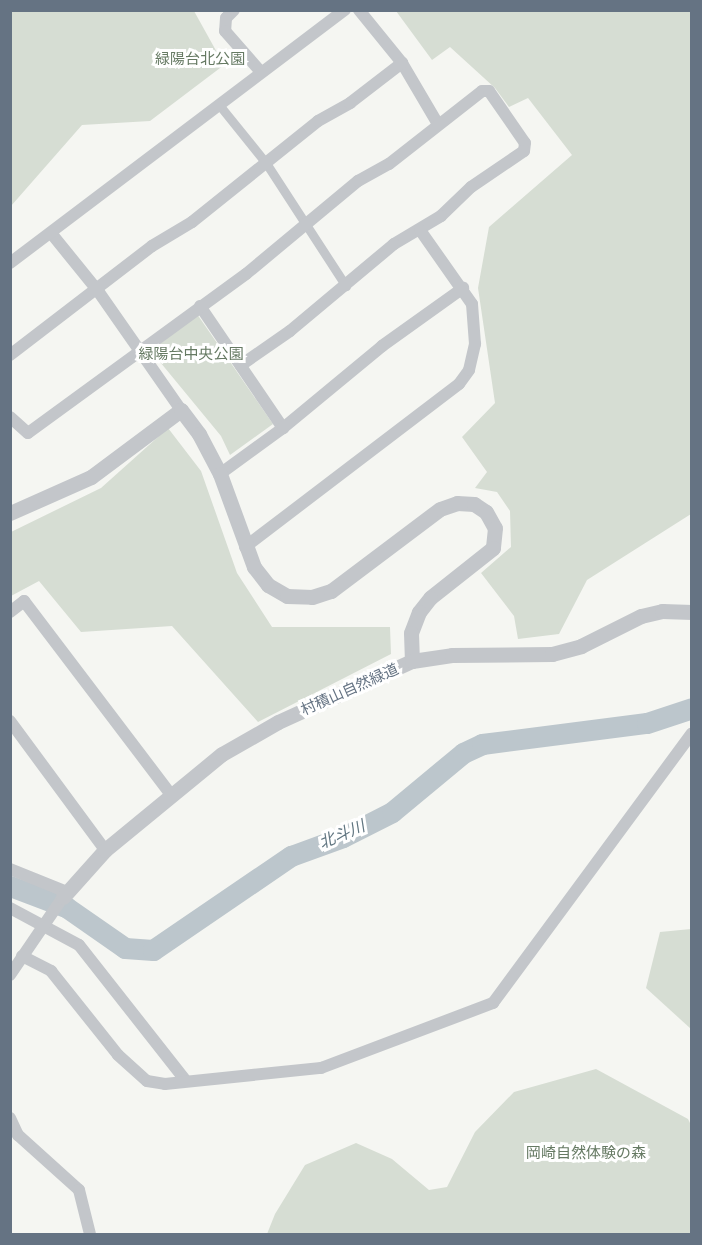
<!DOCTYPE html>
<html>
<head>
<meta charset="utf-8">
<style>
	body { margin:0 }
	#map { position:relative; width:702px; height:1245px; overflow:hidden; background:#f5f6f2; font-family:"Work Sans","Noto Sans JP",sans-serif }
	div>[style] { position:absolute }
	.green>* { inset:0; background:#d6ddd3 }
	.river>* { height:21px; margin:-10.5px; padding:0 10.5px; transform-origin:10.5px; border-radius:10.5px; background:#bcc6cc }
	.pedestrian>* { height:9px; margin:-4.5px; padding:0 4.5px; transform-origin:4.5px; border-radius:4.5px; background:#c3c6ca }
	.minor>* { height:12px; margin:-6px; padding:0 6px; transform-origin:6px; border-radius:6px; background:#c3c6ca }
	.tertiary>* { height:15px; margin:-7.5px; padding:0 7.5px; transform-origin:7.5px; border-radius:7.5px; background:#c3c6ca }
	span { translate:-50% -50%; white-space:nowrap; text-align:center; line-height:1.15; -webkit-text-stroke:6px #fff; paint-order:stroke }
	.park-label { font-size:15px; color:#667a63 }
	.street-label { font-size:15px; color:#657383 }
	.water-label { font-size:16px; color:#607580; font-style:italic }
	.frame { position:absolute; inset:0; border:12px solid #657383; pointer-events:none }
</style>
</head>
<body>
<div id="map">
	<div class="green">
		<div style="clip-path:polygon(11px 10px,194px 11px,224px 65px,150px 121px,82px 125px,11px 206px)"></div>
		<div style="clip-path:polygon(396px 11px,691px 11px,691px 514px,587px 580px,559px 634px,518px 639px,514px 616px,481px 573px,511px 547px,510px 511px,497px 492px,475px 488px,487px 472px,462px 437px,495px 403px,478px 288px,489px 227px,572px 155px,528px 98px,509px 107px,495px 88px,450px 47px,432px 60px)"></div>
		<div style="clip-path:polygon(197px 314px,273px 424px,230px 455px,221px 436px,151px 351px)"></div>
		<div style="clip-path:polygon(168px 428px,201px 471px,237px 573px,272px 627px,390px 627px,391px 654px,258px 722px,172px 626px,81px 632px,39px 581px,11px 596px,11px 532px,101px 488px)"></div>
		<div style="clip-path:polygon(691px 929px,692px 929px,691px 1029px,646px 988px,660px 932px)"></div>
		<div style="clip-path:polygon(596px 1069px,688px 1119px,692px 1127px,691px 1234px,267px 1234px,275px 1214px,305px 1165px,356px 1143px,392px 1159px,429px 1190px,447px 1187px,475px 1132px,514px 1092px)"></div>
	</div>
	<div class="river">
		<div style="left:10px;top:886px;width:60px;rotate:20.6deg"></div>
		<div style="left:66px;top:907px;width:72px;rotate:34.8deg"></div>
		<div style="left:125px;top:948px;width:28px;rotate:4deg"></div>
		<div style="left:153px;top:950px;width:167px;rotate:-34.3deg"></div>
		<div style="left:291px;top:856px;width:55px;rotate:-20.1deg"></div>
		<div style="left:343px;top:837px;width:55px;rotate:-27deg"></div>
		<div style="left:392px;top:812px;width:92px;rotate:-39.7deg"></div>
		<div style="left:463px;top:753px;width:21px;rotate:-25deg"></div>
		<div style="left:482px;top:744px;width:166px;rotate:-7.3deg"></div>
		<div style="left:647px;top:723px;width:47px;rotate:-18.4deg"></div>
	</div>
	<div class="pedestrian">
		<div style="left:220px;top:106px;width:73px;rotate:51.1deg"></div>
		<div style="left:266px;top:163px;width:147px;rotate:57deg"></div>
	</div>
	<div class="minor">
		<div style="left:234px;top:10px;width:11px;rotate:135deg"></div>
		<div style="left:226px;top:18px;width:13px;rotate:94deg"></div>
		<div style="left:225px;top:31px;width:53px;rotate:48.8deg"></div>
		<div style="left:359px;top:10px;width:68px;rotate:50.9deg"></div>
		<div style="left:402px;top:63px;width:71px;rotate:59.5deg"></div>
		<div style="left:51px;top:233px;width:75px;rotate:51deg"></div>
		<div style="left:98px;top:291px;width:145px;rotate:55.1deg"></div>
		<div style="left:10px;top:263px;width:420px;rotate:-37.1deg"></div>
		<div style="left:200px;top:306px;width:148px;rotate:55.8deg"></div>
		<div style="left:283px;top:428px;width:78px;rotate:143.9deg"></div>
		<div style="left:10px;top:355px;width:179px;rotate:-37.5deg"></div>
		<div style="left:152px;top:246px;width:47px;rotate:-31deg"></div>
		<div style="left:192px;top:222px;width:161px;rotate:-38.7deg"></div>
		<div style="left:318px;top:121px;width:37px;rotate:-29deg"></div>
		<div style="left:350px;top:103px;width:66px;rotate:-37.6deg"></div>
		<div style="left:10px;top:417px;width:24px;rotate:42deg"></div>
		<div style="left:28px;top:433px;width:270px;rotate:-36.1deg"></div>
		<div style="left:246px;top:274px;width:146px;rotate:-39.7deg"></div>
		<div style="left:358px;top:181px;width:35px;rotate:-29deg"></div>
		<div style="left:389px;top:164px;width:118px;rotate:-38.1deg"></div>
		<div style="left:482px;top:91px;width:7px"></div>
		<div style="left:489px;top:91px;width:63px;rotate:55.3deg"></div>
		<div style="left:525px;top:143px;width:8px;rotate:97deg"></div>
		<div style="left:524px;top:151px;width:64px;rotate:145.8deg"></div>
		<div style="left:471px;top:187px;width:42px;rotate:136deg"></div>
		<div style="left:441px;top:216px;width:55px;rotate:149.2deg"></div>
		<div style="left:394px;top:244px;width:136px;rotate:140.1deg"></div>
		<div style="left:290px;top:331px;width:60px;rotate:145.2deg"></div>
		<div style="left:283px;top:428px;width:129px;rotate:-39.6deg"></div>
		<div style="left:382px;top:346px;width:100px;rotate:-35.6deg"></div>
		<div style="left:245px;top:547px;width:269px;rotate:-37.3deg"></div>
		<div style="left:459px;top:384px;width:17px;rotate:-54deg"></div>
		<div style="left:469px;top:370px;width:27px;rotate:-77deg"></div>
		<div style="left:475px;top:344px;width:40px;rotate:-94.3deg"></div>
		<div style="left:472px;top:304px;width:90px;rotate:-125.1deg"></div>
		<div style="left:10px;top:612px;width:18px;rotate:-38deg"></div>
		<div style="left:24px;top:601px;width:243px;rotate:52.8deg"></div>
		<div style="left:10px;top:721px;width:160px;rotate:53.6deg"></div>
		<div style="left:10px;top:869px;width:61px;rotate:22deg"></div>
		<div style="left:10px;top:908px;width:78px;rotate:28.2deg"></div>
		<div style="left:79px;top:945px;width:173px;rotate:51.8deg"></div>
		<div style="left:22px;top:956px;width:33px;rotate:27deg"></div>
		<div style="left:51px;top:971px;width:107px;rotate:51.4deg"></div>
		<div style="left:118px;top:1055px;width:39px;rotate:42deg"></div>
		<div style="left:147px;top:1081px;width:18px;rotate:9deg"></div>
		<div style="left:165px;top:1084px;width:157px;rotate:-5.9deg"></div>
		<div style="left:321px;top:1068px;width:184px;rotate:-20.7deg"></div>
		<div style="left:493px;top:1003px;width:335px;rotate:-53.6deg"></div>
		<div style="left:10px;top:975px;width:94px;rotate:-55.8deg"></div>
		<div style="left:10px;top:1118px;width:19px;rotate:65deg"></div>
		<div style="left:18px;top:1135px;width:82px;rotate:42deg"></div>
		<div style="left:79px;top:1190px;width:45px;rotate:76deg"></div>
	</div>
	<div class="tertiary">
		<div style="left:10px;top:513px;width:89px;rotate:-24deg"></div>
		<div style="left:91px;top:477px;width:112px;rotate:-36.7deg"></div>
		<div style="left:181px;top:410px;width:30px;rotate:53deg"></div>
		<div style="left:199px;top:434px;width:45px;rotate:62.3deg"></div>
		<div style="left:220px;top:474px;width:99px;rotate:69.9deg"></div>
		<div style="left:254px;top:567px;width:23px;rotate:52deg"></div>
		<div style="left:268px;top:585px;width:22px;rotate:30deg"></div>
		<div style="left:287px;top:596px;width:25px;rotate:2deg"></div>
		<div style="left:312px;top:597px;width:20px;rotate:-18deg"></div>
		<div style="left:331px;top:591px;width:136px;rotate:-37deg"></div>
		<div style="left:440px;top:509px;width:18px;rotate:-19deg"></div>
		<div style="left:457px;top:503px;width:17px;rotate:3deg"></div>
		<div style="left:474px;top:504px;width:14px;rotate:34deg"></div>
		<div style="left:486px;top:512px;width:18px;rotate:61deg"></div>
		<div style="left:495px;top:528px;width:20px;rotate:96deg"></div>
		<div style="left:493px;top:548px;width:80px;rotate:141.6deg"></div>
		<div style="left:430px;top:598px;width:18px;rotate:128deg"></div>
		<div style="left:419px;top:612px;width:22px;rotate:111deg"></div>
		<div style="left:411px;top:633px;width:28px;rotate:88deg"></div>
		<div style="left:63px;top:897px;width:63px;rotate:-48.2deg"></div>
		<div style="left:105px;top:850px;width:151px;rotate:-39.4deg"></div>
		<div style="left:222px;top:754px;width:64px;rotate:-29.7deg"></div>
		<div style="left:278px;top:722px;width:147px;rotate:-24.5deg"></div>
		<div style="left:412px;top:661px;width:40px;rotate:-8.5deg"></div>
		<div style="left:452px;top:655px;width:100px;rotate:-0.6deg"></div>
		<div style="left:552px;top:654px;width:30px;rotate:-15deg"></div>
		<div style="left:581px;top:646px;width:67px;rotate:-26.6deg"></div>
		<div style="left:641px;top:616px;width:22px;rotate:-13deg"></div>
		<div style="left:662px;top:611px;width:30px;rotate:2deg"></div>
	</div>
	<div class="park-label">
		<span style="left:200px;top:60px">緑陽台北公園</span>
		<span style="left:191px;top:355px">緑陽台中央公園</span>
		<span style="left:586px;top:1154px">岡崎自然体験の森</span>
	</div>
	<div class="street-label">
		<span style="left:350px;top:690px;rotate:-24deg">村積山自然緑道</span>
	</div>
	<div class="water-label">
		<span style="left:342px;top:835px;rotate:-23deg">北斗川</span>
	</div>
	<div class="frame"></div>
</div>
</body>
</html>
